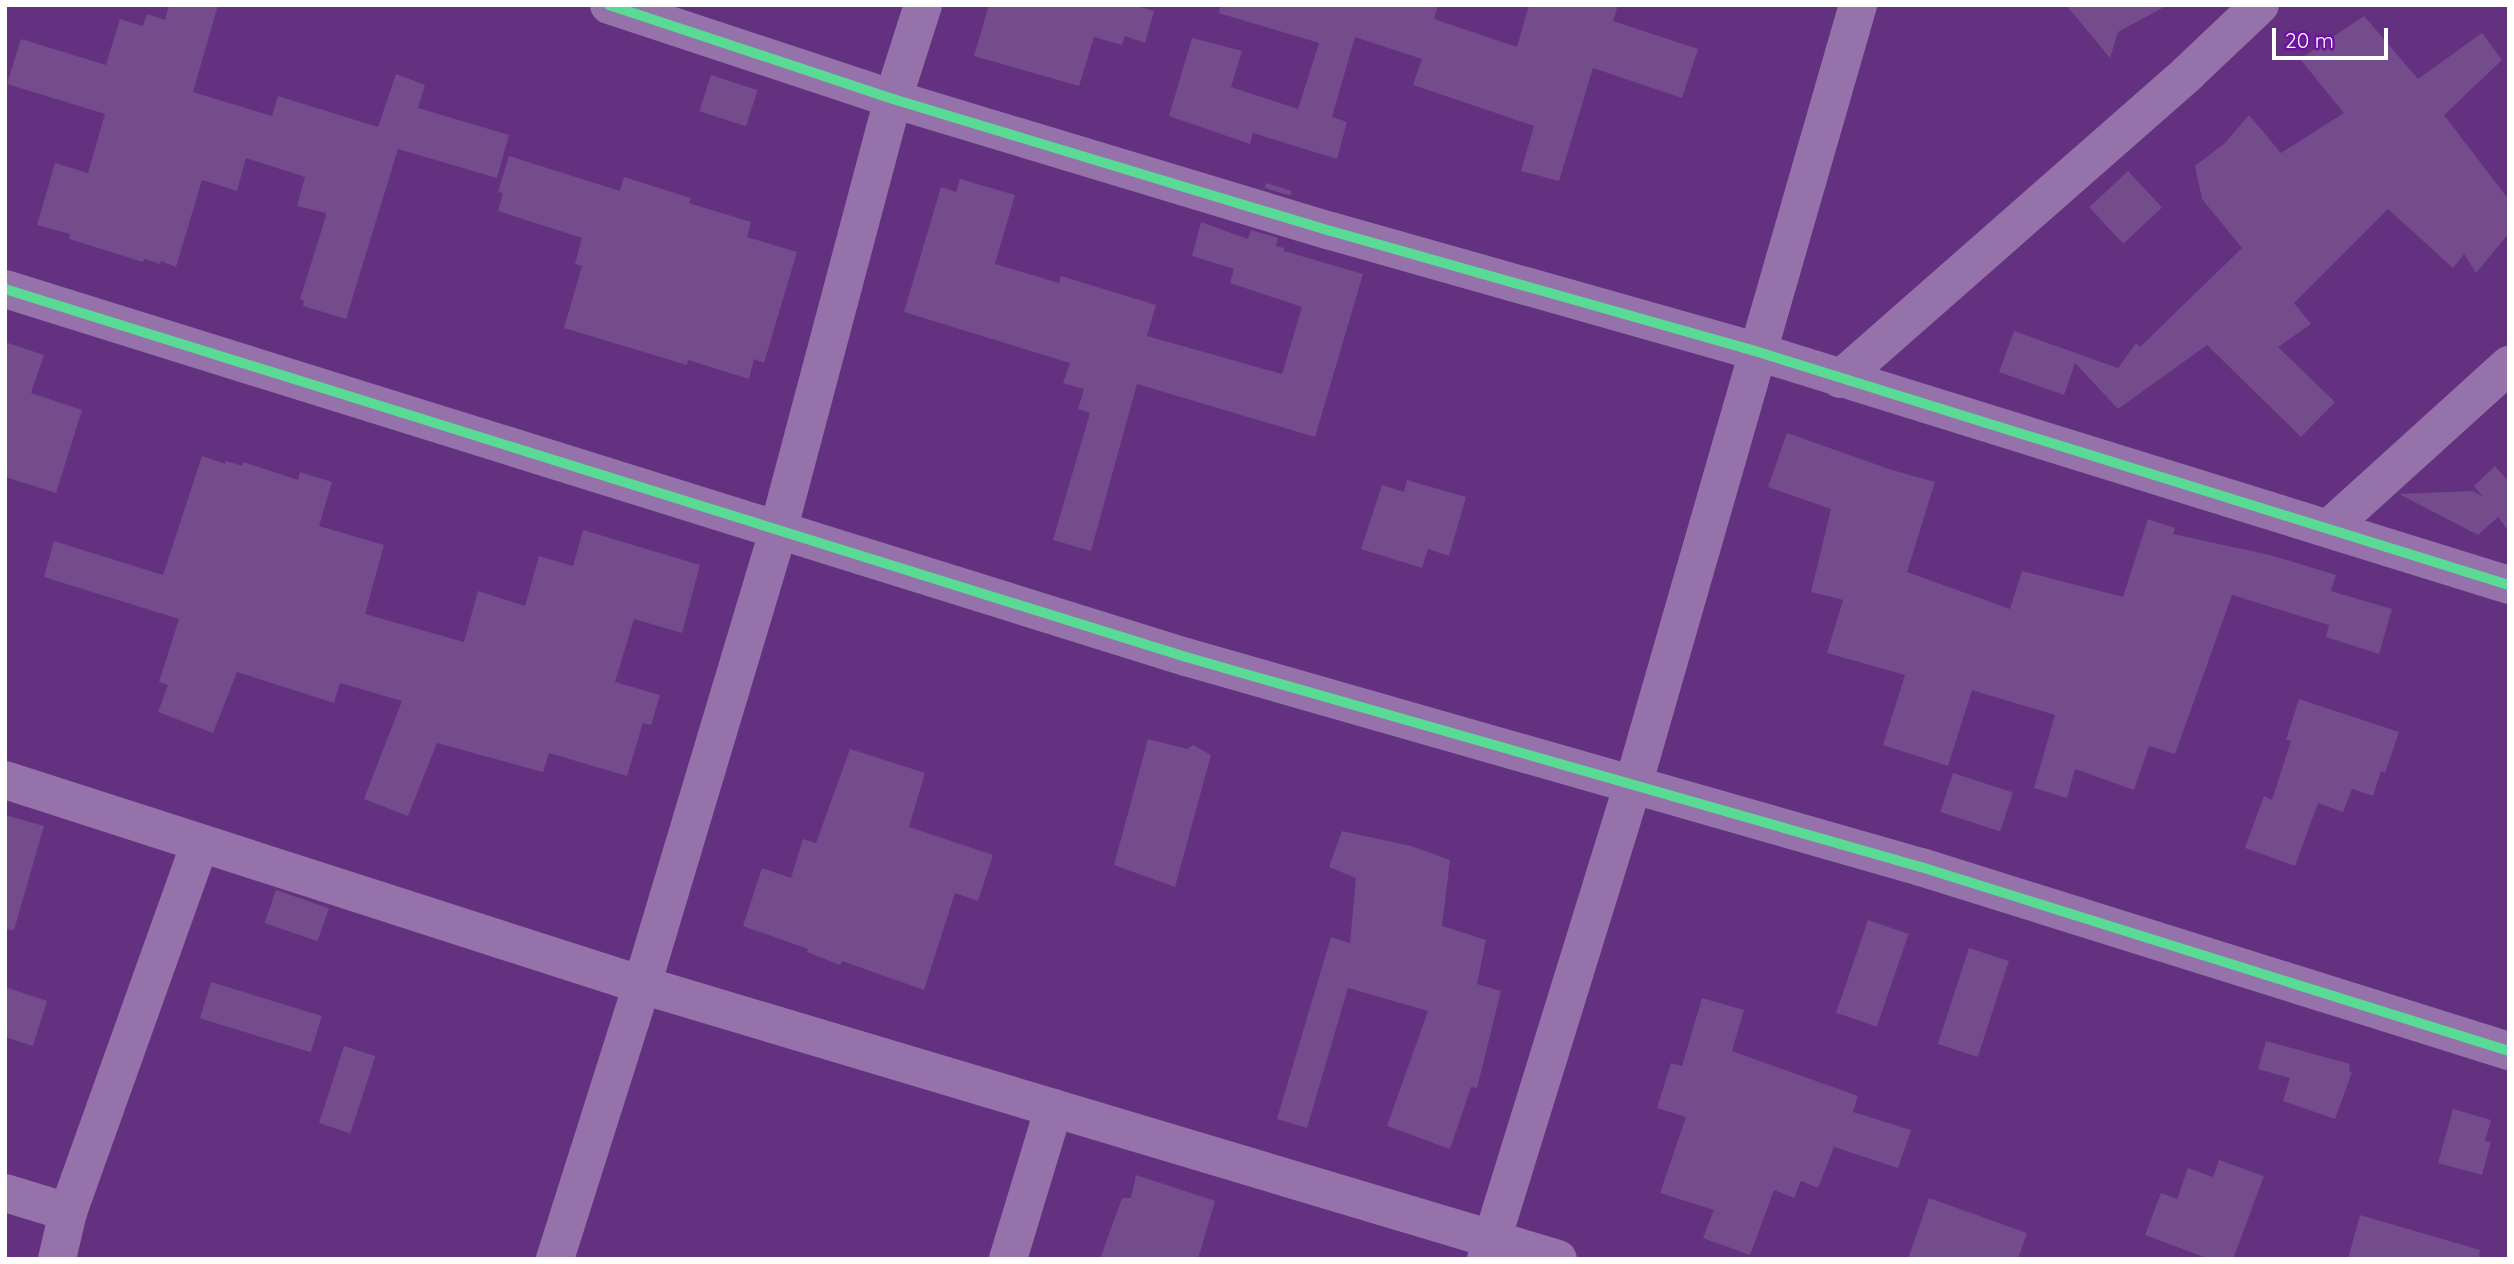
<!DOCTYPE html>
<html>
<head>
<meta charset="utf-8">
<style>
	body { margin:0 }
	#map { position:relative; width:2514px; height:1264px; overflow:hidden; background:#643180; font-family:Quicksand,sans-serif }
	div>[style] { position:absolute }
	.building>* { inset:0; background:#744b8b; transform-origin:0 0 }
	.street>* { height:38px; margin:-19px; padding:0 19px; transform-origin:19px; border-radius:19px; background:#9572a9 }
	.cycleway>* { height:10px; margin:-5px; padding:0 5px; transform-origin:5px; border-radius:5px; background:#5adb95 }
	span { translate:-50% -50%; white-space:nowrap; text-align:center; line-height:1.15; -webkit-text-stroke:5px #6e11a0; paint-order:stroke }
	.frame { position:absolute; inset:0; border:7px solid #fff; pointer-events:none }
	.scale { position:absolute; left:2272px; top:28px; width:116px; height:32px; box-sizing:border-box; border:4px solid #fff; border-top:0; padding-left:9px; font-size:21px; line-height:24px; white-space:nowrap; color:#fff; -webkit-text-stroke:5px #6e11a0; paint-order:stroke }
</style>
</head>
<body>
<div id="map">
	<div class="building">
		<div style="clip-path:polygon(169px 5px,218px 5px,193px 92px,272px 116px,278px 96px,378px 127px,396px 74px,425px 85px,418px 108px,509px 135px,497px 178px,398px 149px,346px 319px,303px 306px,304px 301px,300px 299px,326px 216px,326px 213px,297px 206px,305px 177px,246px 158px,237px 191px,202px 180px,176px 267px,161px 261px,160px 264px,144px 259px,143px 262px,69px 239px,70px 234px,37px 225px,55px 163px,88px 173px,105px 114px,7px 84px,21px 39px,106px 65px,120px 19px,143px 26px,147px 14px,165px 20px)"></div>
		<div style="clip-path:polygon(989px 5px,1134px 5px,1154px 11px,1145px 43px,1125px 36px,1122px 45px,1094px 37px,1079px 86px,974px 56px)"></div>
		<div style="clip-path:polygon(1220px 5px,1438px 5px,1434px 19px,1517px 47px,1529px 5px,1618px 5px,1613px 21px,1698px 49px,1682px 98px,1593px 68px,1559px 181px,1521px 171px,1534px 126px,1413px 85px,1422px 59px,1355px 37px,1332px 117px,1347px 122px,1337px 159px,1253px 133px,1250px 144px,1169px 116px,1192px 38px,1242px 51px,1231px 87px,1298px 109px,1319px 43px,1219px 13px)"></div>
		<div style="clip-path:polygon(2066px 5px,2168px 5px,2118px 32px,2110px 58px)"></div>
		<div style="clip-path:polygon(2364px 16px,2418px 79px,2482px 33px,2502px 60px,2444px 115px,2509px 200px,2509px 233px,2476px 273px,2464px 254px,2453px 268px,2388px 209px,2294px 303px,2311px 324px,2278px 347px,2335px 402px,2301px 437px,2207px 345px,2118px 409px,2075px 363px,2064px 395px,1999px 372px,2014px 331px,2118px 368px,2136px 343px,2140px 347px,2242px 248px,2202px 199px,2195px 166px,2225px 143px,2249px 115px,2281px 153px,2344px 113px,2300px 59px)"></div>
		<div style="left:711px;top:75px;width:49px;height:38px;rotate:18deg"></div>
		<div style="clip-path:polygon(509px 156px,620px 191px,624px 177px,691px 198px,689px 203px,751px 222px,747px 237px,797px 252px,764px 363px,754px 359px,749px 379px,688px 360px,687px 365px,564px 328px,582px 266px,575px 264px,582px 238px,498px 211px,503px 193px,498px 192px)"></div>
		<div style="left:2128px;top:171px;width:50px;height:53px;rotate:47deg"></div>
		<div style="clip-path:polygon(960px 179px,1015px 195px,995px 264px,1059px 283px,1061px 276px,1156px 305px,1147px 336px,1282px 374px,1302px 307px,1230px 283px,1234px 269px,1192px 256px,1201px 222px,1248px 239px,1251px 230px,1278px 238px,1276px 246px,1284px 248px,1284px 251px,1363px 274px,1315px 437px,1137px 384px,1091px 551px,1053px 540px,1090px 413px,1078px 409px,1084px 389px,1063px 383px,1070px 363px,904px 312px,941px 187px,956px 192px)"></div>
		<div style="left:1266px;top:183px;width:27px;height:5px;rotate:17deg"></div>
		<div style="clip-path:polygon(5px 342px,44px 355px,31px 393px,82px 410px,56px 493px,5px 477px)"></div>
		<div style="clip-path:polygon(1787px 433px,1892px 470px,1935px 482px,1907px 572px,2010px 609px,2022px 571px,2123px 597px,2148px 519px,2175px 528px,2173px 534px,2270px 555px,2336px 575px,2331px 591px,2392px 609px,2379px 654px,2326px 637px,2329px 625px,2232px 595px,2175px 754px,2149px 746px,2134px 790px,2075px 769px,2067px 798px,2034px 788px,2055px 715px,1972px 690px,1948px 766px,1883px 745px,1905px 675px,1827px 653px,1843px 600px,1811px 592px,1831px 509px,1768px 487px)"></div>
		<div style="clip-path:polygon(202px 456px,225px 464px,226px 461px,242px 466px,243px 462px,298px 480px,300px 472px,332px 482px,319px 526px,384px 545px,365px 614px,464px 642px,478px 591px,525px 606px,539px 556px,573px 566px,583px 530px,700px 565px,682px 633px,634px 619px,615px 682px,660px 695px,651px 725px,643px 723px,627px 776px,549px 753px,543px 772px,437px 743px,408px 816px,364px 799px,402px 701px,340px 683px,334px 703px,237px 672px,213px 733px,158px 712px,168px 685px,159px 682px,179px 619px,44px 577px,54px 541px,163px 575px)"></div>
		<div style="clip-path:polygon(2495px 466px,2509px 482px,2509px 532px,2498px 517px,2478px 535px,2399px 494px,2473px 491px,2483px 497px,2474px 486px)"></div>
		<div style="clip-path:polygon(1407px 480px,1466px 497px,1449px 556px,1428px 549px,1422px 568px,1361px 549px,1382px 485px,1404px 492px)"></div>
		<div style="clip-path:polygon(2299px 699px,2399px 732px,2385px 773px,2381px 771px,2373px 796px,2352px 789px,2343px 812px,2318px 803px,2295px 866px,2245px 848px,2264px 796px,2272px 800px,2291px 741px,2286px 740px)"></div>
		<div style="clip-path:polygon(1148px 739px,1187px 749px,1193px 745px,1211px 755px,1175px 887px,1114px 865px)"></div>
		<div style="clip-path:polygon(850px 749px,925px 773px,909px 827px,993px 855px,978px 901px,955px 893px,924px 990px,842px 961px,840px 965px,807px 952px,808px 949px,743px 926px,762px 868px,791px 878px,803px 839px,816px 843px)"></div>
		<div style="left:1953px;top:773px;width:63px;height:41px;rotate:18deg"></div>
		<div style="clip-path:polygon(5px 815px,44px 826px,14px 930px,5px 929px)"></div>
		<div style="clip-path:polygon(1342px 831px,1411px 846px,1450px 860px,1442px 926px,1486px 940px,1477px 984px,1501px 991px,1477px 1088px,1471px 1087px,1450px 1149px,1387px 1126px,1428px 1011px,1348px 988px,1307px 1128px,1277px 1119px,1331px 937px,1350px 943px,1356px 878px,1329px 867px)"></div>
		<div style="left:276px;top:890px;width:56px;height:35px;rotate:19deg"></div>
		<div style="left:1868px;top:920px;width:43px;height:98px;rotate:19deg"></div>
		<div style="left:1969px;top:948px;width:42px;height:101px;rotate:18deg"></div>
		<div style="left:211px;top:982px;width:116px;height:38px;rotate:17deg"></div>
		<div style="clip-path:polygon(5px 987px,47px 1001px,33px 1046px,5px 1037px)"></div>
		<div style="clip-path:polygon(1702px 998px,1744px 1010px,1732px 1051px,1858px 1096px,1853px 1112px,1911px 1130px,1898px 1168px,1834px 1147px,1818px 1188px,1801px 1181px,1794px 1198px,1774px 1190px,1750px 1255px,1703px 1238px,1714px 1210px,1660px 1193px,1686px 1117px,1657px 1108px,1671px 1063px,1682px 1066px)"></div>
		<div style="clip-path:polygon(2266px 1041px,2350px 1064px,2349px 1071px,2352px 1072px,2335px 1119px,2283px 1101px,2290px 1078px,2258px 1069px)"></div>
		<div style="left:344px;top:1046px;width:33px;height:81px;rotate:18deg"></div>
		<div style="clip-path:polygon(2453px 1109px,2491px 1120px,2485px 1141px,2491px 1142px,2482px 1175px,2438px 1163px)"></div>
		<div style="clip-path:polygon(2219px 1160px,2264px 1176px,2233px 1259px,2209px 1259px,2145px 1235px,2161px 1193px,2177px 1199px,2188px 1168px,2213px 1177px)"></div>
		<div style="clip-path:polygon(1136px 1175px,1215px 1201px,1198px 1259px,1100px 1259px,1122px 1198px,1131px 1198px)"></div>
		<div style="clip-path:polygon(1929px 1198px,2027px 1233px,2018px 1259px,1908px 1259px)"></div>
		<div style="clip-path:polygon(2360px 1215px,2480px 1250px,2479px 1259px,2348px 1259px)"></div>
	</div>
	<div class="street">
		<div style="left:609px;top:5px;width:299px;rotate:18.3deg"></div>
		<div style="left:893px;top:99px;width:457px;rotate:16.8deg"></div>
		<div style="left:1331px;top:231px;width:444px;rotate:15.8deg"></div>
		<div style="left:1758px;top:352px;width:786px;rotate:17.24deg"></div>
		<div style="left:5px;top:289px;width:1237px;rotate:17.31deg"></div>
		<div style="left:1186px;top:657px;width:764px;rotate:15.95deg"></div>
		<div style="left:1921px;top:867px;width:616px;rotate:17.38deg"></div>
		<div style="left:1840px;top:379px;width:463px;rotate:-41.3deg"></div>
		<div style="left:2188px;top:73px;width:99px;rotate:-43.4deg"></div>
		<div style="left:2329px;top:528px;width:243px;rotate:-42.2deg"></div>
		<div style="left:5px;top:780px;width:669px;rotate:17.84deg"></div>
		<div style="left:642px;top:985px;width:956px;rotate:16.65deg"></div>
		<div style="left:5px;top:1193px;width:66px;rotate:16.8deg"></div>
		<div style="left:57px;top:1259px;width:48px;rotate:-76.8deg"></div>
		<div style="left:68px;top:1212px;width:391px;rotate:-70.3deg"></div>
		<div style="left:555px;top:1259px;width:287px;rotate:-72.4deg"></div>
		<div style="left:642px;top:985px;width:474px;rotate:-73.3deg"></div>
		<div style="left:778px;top:531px;width:447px;rotate:-75.1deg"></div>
		<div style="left:893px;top:99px;width:99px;rotate:-72.3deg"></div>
		<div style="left:1008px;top:1259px;width:158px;rotate:-73.1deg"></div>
		<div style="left:1486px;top:1259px;width:499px;rotate:-72.8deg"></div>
		<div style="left:1634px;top:782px;width:809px;rotate:-73.92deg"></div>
	</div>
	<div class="cycleway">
		<div style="left:609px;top:5px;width:299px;rotate:18.3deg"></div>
		<div style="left:893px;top:99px;width:457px;rotate:16.8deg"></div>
		<div style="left:1331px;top:231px;width:444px;rotate:15.8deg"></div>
		<div style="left:1758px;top:352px;width:786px;rotate:17.24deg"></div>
		<div style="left:5px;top:289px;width:1237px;rotate:17.31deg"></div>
		<div style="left:1186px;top:657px;width:764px;rotate:15.95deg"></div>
		<div style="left:1921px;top:867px;width:616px;rotate:17.38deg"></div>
	</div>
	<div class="frame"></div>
	<div class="scale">20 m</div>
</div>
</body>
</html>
